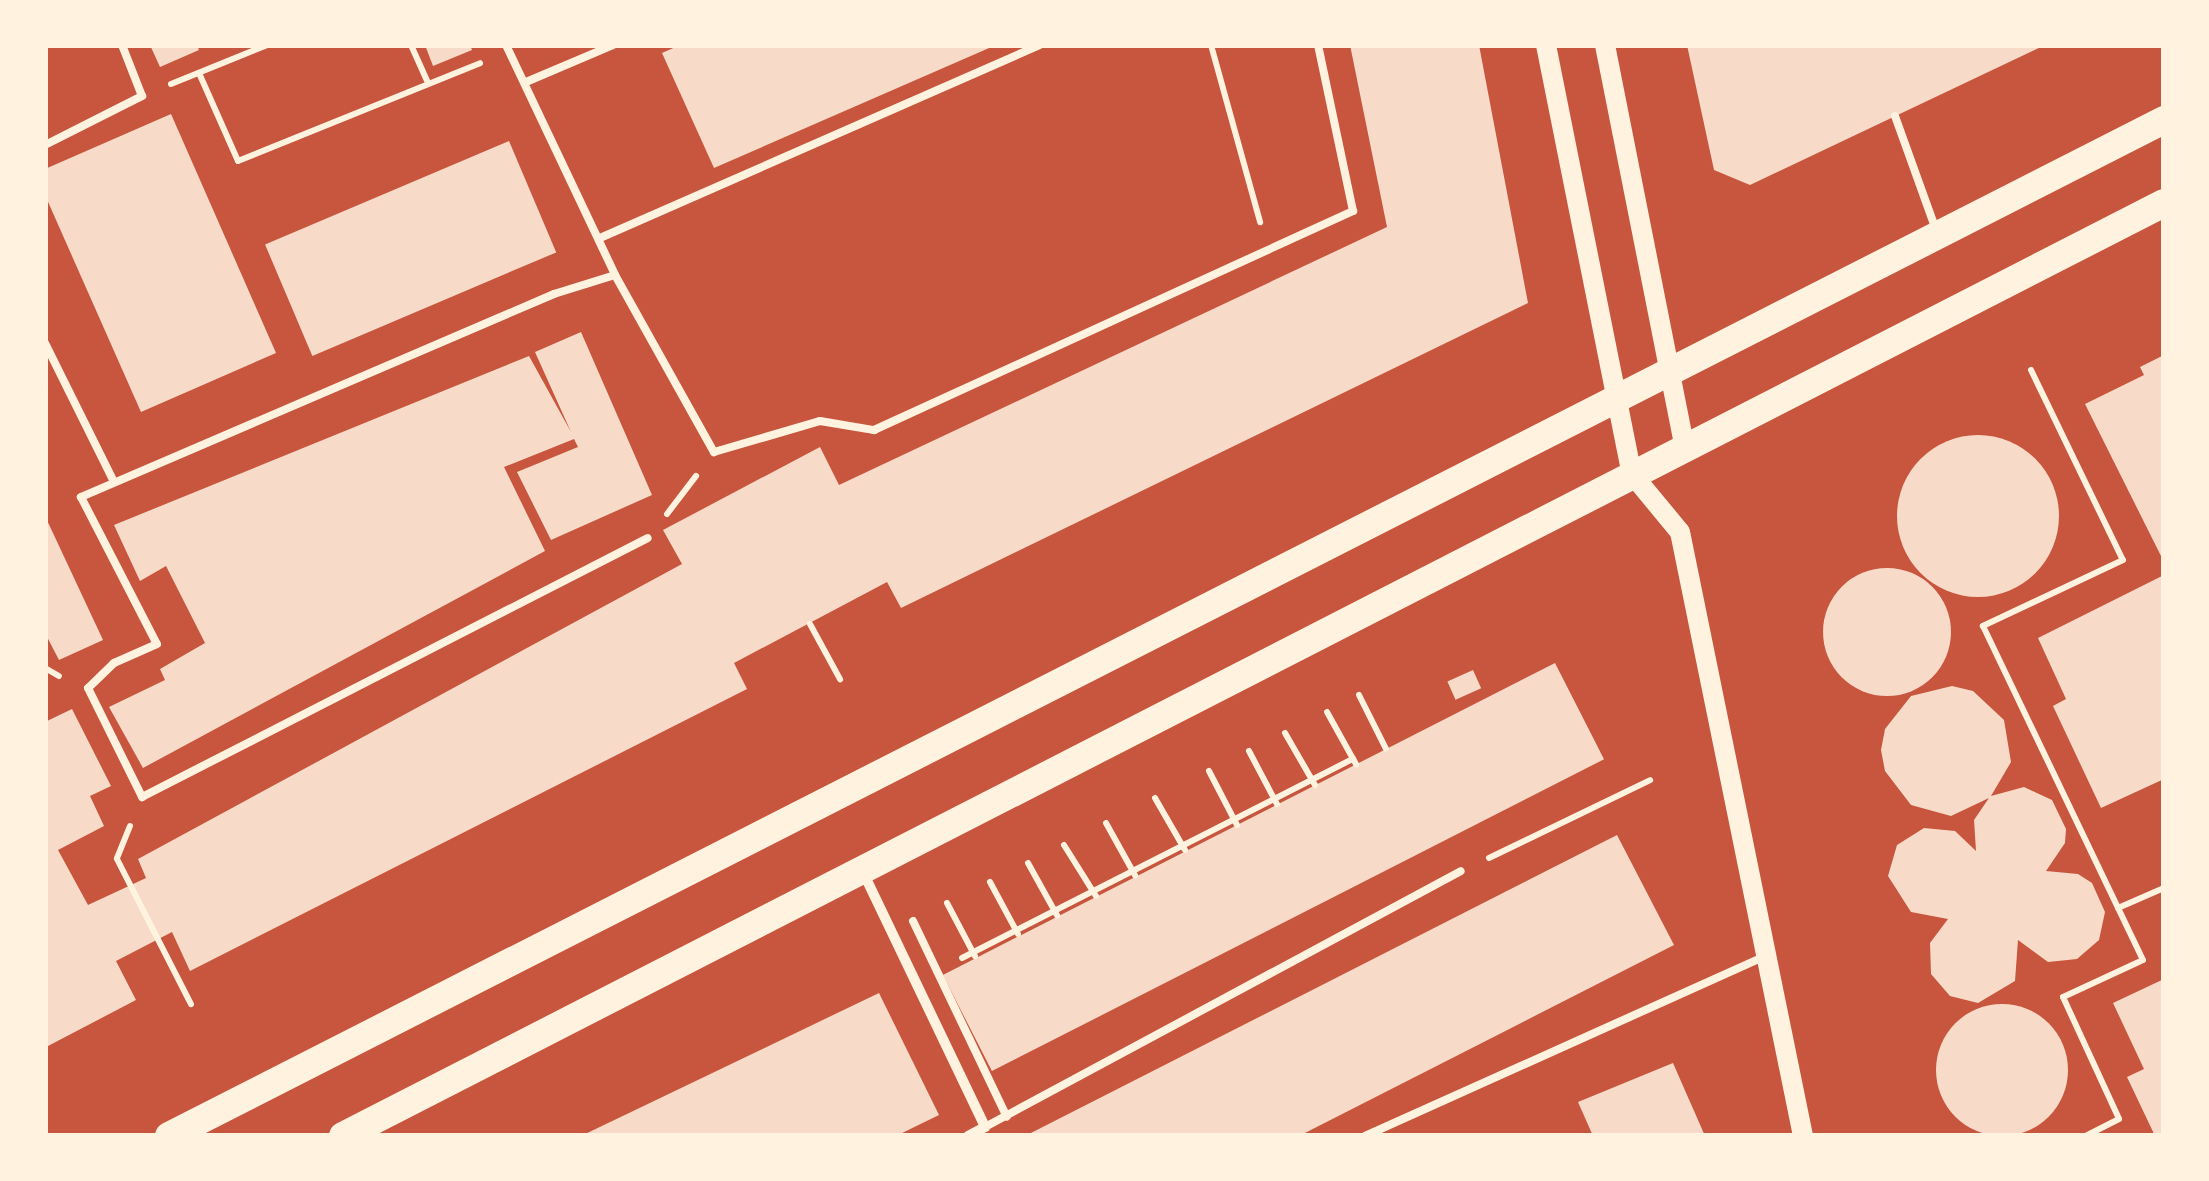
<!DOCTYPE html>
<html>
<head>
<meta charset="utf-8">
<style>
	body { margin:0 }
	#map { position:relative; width:2209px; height:1181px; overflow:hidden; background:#c8553d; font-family:"Varela Round",sans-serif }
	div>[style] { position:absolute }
	.building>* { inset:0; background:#f7dbc8; transform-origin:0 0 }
	.round { border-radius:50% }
	.path>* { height:6px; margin:-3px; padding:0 3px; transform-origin:3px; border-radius:3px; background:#fff3e0 }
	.service>* { height:8px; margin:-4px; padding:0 4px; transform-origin:4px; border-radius:4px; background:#fff3e0 }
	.minor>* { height:10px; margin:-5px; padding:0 5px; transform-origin:5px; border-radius:5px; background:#fff3e0 }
	.secondary>* { height:20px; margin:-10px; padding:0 10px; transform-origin:10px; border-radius:10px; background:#fff3e0 }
	.trunk>* { height:28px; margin:-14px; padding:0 14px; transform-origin:14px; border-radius:14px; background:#fff3e0 }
	span { translate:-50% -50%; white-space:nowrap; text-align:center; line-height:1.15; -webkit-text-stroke:10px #fff3e0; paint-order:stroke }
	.frame { position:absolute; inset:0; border:48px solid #fff3e0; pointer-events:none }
</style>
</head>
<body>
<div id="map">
	<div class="building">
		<div style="clip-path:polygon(150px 45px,197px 45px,199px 50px,160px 67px)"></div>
		<div style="clip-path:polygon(425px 45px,470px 45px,472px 50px,433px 66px)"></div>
		<div style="clip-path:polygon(680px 45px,996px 45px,714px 168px,662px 53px)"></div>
		<div style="clip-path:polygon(1350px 45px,1479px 45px,1528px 303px,901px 608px,887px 582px,734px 663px,747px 689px,190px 971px,172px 932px,116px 961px,136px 1000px,48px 1046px,45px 722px,72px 709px,111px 786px,90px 796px,104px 826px,58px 850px,88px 905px,146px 878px,138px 859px,682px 564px,663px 530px,820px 447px,839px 485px,1387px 227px)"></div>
		<div style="clip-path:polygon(1687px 45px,2045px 45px,1750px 185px,1714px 170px)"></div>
		<div style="clip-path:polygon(171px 114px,276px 353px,141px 412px,45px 195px,45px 169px)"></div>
		<div style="left:509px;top:141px;width:121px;height:265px;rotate:67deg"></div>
		<div style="clip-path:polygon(581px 332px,652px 495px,551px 540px,517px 472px,578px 447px,574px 439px,504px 467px,545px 551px,143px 768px,109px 707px,165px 680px,160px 669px,205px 643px,166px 566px,140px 581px,114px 525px,529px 356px,571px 432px,535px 352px)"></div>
		<div style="clip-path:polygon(2164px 355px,2164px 562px,2085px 404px,2144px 375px,2140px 367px)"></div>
		<div class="round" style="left:1897px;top:435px;width:162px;height:162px"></div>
		<div style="clip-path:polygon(45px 516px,103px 640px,59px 660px,45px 633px)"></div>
		<div class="round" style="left:1823px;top:568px;width:128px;height:128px"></div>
		<div style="clip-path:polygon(2164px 575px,2164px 779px,2101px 808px,2053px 706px,2066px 699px,2038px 638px)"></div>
		<div style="left:1555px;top:663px;width:108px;height:687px;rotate:63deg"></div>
		<div style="left:1473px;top:670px;width:20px;height:28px;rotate:66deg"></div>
		<div style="clip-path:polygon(1952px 686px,1973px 691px,2004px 720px,2011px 762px,1991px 796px,2024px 787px,2052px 800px,2066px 829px,2065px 843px,2046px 871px,2078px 874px,2092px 883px,2105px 912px,2099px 940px,2077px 959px,2048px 962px,2018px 940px,2015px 981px,1978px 1003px,1950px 996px,1931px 974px,1930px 943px,1948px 919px,1911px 912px,1888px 876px,1897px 845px,1924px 828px,1955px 831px,1976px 851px,1974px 820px,1989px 798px,1951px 816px,1911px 805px,1885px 771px,1881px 750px,1885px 729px,1911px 696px)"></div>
		<div style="clip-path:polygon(1617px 835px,1674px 945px,1299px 1136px,1025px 1136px)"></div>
		<div style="clip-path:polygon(2164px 979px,2164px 1136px,2155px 1136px,2127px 1077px,2144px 1069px,2113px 1003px)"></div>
		<div style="clip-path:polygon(879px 993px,939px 1115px,896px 1136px,581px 1136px)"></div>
		<div class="round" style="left:1936px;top:1004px;width:132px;height:132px"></div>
		<div style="clip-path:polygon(1673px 1063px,1705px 1136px,1593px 1136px,1578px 1102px)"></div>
	</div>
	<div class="path">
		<div style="left:411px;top:45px;width:42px;rotate:65.9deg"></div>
		<div style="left:1122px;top:45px;width:16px"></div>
		<div style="left:1211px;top:45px;width:184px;rotate:74.5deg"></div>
		<div style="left:199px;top:73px;width:96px;rotate:66.1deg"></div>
		<div style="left:238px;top:161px;width:261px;rotate:-22deg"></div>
		<div style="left:171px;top:84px;width:104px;rotate:-22.1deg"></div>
		<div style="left:2031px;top:370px;width:211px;rotate:64.2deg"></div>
		<div style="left:2123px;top:560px;width:155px;rotate:154.8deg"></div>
		<div style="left:1983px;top:626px;width:370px;rotate:64.4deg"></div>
		<div style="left:2143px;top:960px;width:88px;rotate:155.2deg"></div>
		<div style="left:2063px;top:997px;width:134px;rotate:65.3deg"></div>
		<div style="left:2119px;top:1119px;width:37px;rotate:153deg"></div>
		<div style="left:667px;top:514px;width:48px;rotate:-52.7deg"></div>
		<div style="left:810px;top:624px;width:63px;rotate:61.4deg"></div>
		<div style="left:45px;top:668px;width:16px;rotate:30deg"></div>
		<div style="left:1359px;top:695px;width:60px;rotate:63.4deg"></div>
		<div style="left:1327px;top:712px;width:60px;rotate:60.9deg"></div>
		<div style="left:1285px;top:733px;width:60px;rotate:60deg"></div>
		<div style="left:1249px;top:751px;width:60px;rotate:62.2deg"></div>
		<div style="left:1209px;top:771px;width:61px;rotate:62.6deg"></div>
		<div style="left:1155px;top:798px;width:60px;rotate:60deg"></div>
		<div style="left:1106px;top:823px;width:60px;rotate:60.9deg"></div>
		<div style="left:130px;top:826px;width:35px;rotate:112deg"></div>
		<div style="left:117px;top:859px;width:163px;rotate:63deg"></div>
		<div style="left:1064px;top:845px;width:60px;rotate:57.9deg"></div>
		<div style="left:1489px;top:858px;width:179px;rotate:-25.8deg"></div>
		<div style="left:1028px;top:863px;width:60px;rotate:60.9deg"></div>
		<div style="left:990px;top:882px;width:59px;rotate:61.7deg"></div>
		<div style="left:947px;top:903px;width:60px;rotate:62.2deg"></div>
		<div style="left:2118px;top:908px;width:50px;rotate:-23.5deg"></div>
		<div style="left:962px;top:958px;width:439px;rotate:-27deg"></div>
	</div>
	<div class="service">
		<div style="left:506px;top:45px;width:255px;rotate:64.6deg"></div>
		<div style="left:615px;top:275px;width:203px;rotate:60.8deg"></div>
		<div style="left:714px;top:452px;width:110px;rotate:-16.3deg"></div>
		<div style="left:820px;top:421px;width:55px;rotate:9.5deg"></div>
		<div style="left:874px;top:430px;width:527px;rotate:-24.57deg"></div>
		<div style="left:1353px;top:211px;width:170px;rotate:-101.9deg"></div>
		<div style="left:526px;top:82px;width:95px;rotate:-23deg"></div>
		<div style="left:1895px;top:116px;width:121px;rotate:70.2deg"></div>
		<div style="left:45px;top:145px;width:109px;rotate:-26.8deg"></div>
		<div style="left:142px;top:96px;width:55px;rotate:-111.4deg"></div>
		<div style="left:600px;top:238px;width:480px;rotate:-23.7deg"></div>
		<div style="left:615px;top:275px;width:64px;rotate:162.7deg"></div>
		<div style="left:554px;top:294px;width:515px;rotate:156.77deg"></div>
		<div style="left:81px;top:497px;width:165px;rotate:62.7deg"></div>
		<div style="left:157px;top:644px;width:47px;rotate:156.2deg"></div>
		<div style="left:114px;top:663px;width:36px;rotate:136deg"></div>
		<div style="left:88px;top:688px;width:122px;rotate:63.6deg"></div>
		<div style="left:142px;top:797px;width:568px;rotate:-27.11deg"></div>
		<div style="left:45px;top:343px;width:155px;rotate:63.6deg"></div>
		<div style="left:913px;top:921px;width:217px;rotate:64.4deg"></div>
		<div style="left:985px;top:1127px;width:540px;rotate:-28.27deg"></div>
		<div style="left:1365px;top:1136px;width:440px;rotate:-24.2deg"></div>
	</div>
	<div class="minor">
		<div style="left:862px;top:870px;width:285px;rotate:64.4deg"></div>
		<div style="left:985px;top:1127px;width:19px;rotate:152deg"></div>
	</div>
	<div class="secondary">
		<div style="left:1546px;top:45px;width:438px;rotate:78.7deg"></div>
		<div style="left:1632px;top:474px;width:75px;rotate:50.4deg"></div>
		<div style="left:1680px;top:532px;width:616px;rotate:78.49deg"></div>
		<div style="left:1605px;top:45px;width:411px;rotate:78.8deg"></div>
	</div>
	<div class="trunk">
		<div style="left:169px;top:1136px;width:2239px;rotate:-26.99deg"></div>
		<div style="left:343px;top:1136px;width:2046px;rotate:-27.13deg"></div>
	</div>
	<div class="frame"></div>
</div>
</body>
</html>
